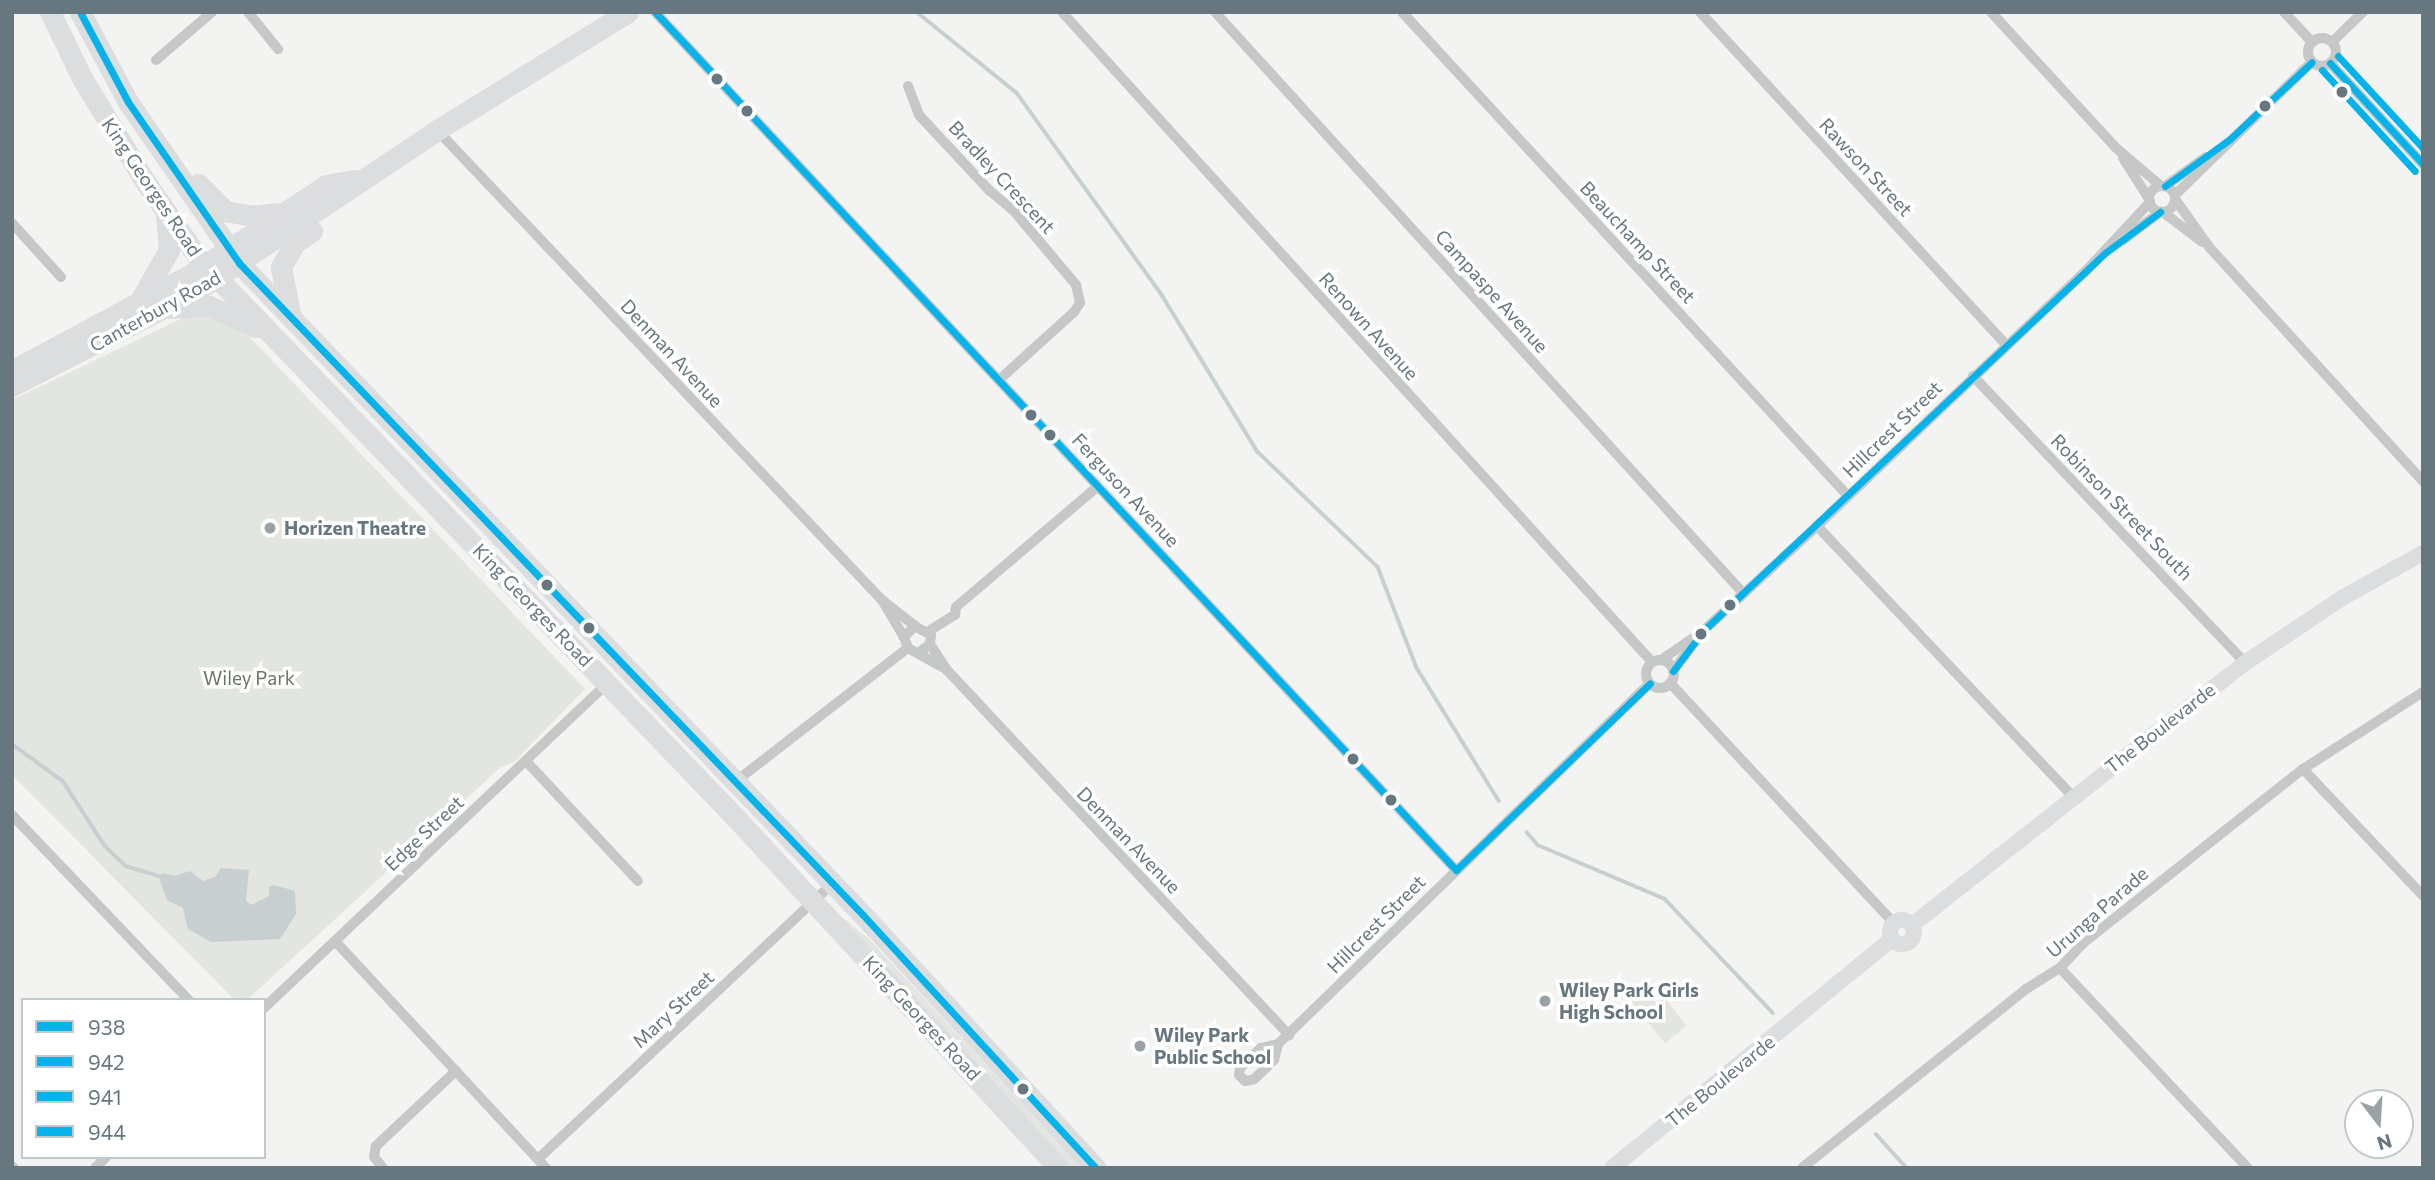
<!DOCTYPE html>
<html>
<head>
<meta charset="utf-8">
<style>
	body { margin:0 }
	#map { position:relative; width:2435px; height:1180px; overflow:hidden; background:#f3f3f2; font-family:Commissioner,sans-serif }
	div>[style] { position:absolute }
	.green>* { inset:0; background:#e2e5e0; transform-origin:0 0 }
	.water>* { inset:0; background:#c7cfd0 }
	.stream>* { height:3.5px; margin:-1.75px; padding:0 1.75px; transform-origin:1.75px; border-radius:1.75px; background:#c7cfd0 }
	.street>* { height:10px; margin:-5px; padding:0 5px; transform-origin:5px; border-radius:5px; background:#c6c8c8 }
	.street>.ring { margin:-5px; padding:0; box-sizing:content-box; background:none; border:10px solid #c6c8c8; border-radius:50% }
	.secondary>* { height:16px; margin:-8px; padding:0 8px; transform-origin:8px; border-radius:8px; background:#dcddde }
	.secondary>.ring { margin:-8px; padding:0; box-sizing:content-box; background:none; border:16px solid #dcddde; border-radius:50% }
	.highway>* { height:21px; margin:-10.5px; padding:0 10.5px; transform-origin:10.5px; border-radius:10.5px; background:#dcddde }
	.bus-1>* { height:7px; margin:-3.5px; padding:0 3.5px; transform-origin:3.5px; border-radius:3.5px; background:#05b2e9 }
	.bus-2>* { height:7px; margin:-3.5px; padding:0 3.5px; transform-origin:3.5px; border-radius:3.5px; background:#05b2e9 }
	.bus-3>* { height:7px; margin:-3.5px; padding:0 3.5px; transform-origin:3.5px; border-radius:3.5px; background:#05b2e9 }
	.bus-4>* { height:7px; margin:-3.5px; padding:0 3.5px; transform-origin:3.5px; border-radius:3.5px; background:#05b2e9 }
	.dots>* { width:19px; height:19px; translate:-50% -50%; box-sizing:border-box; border:4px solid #fff; border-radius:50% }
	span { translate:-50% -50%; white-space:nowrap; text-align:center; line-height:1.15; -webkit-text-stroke:7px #fff; paint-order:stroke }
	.street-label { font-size:19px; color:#67777f }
	.poi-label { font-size:19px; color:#67777f; font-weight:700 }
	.left { translate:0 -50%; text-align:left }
	.park-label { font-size:19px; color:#6b7765 }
	.frame { position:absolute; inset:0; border:14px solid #67777f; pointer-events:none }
	.legend { position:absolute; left:21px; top:998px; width:245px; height:161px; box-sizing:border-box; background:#fff; border:2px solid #c2c9cc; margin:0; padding:9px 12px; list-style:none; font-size:21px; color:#67777f }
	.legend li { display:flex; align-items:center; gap:14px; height:35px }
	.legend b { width:35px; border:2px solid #c2c9cc }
	.north { position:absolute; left:2344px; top:1089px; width:70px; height:70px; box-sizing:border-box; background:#fff; border:2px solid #c2c9cc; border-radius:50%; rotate:163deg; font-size:19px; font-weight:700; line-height:28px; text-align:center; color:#67777f }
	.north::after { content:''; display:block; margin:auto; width:24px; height:32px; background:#98a2a7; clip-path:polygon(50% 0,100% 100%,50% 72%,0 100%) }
</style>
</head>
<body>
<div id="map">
	<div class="green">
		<div style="clip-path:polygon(187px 316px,222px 318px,245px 332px,585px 689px,514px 762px,501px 767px,247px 1000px,235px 1000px,12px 775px,12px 400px)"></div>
		<div style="clip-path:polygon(838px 914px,868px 938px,1082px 1168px,1071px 1168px)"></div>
		<div style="left:1649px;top:979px;width:60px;height:28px;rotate:51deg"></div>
	</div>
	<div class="water">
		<div style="clip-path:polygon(221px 868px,249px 870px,246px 900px,251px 905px,269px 896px,269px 887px,274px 885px,295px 891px,296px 914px,280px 939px,211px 942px,188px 929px,183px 908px,167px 900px,160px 881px,162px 873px,175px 876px,190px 871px,203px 881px,215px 877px)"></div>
	</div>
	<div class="stream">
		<div style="left:917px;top:12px;width:129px;rotate:39deg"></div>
		<div style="left:1017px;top:93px;width:249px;rotate:54.3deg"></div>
		<div style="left:1162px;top:295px;width:184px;rotate:58.6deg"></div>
		<div style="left:1258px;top:452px;width:166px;rotate:43.8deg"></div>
		<div style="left:1378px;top:567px;width:108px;rotate:68.9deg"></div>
		<div style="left:1417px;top:668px;width:156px;rotate:58.3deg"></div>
		<div style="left:12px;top:744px;width:63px;rotate:36deg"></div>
		<div style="left:63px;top:781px;width:77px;rotate:57.1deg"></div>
		<div style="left:105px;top:846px;width:29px;rotate:44deg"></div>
		<div style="left:126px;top:866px;width:37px;rotate:17deg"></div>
		<div style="left:1527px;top:832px;width:17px;rotate:50deg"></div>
		<div style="left:1538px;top:845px;width:138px;rotate:23deg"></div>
		<div style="left:1665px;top:899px;width:157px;rotate:46.5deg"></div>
		<div style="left:1876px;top:1134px;width:46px;rotate:47.6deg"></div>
	</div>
	<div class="street">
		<div style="left:248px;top:12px;width:48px;rotate:51deg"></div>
		<div style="left:655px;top:12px;width:1174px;rotate:46.97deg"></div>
		<div style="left:1062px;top:12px;width:878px;rotate:47.77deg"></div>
		<div style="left:1215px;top:12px;width:785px;rotate:47.74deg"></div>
		<div style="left:1402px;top:12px;width:658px;rotate:47.34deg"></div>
		<div style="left:1700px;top:12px;width:452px;rotate:47.4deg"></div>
		<div style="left:1991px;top:12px;width:183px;rotate:47.4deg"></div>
		<div style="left:2115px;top:147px;width:60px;rotate:40.3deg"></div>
		<div style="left:2284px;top:12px;width:41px;rotate:47deg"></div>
		<div class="ring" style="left:2308px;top:38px;width:18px;height:18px"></div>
		<div style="left:2332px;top:42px;width:43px;rotate:-44.1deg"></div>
		<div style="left:156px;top:60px;width:74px;rotate:-40.6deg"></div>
		<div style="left:2330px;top:63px;width:137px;rotate:47.4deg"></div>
		<div style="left:908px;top:86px;width:31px;rotate:69deg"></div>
		<div style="left:919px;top:115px;width:103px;rotate:47deg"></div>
		<div style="left:989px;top:190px;width:33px;rotate:40deg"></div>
		<div style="left:1014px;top:211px;width:97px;rotate:50deg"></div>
		<div style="left:1076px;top:285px;width:18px;rotate:77deg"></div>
		<div style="left:1080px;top:303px;width:11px;rotate:124deg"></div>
		<div style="left:1074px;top:312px;width:101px;rotate:137.8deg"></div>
		<div style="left:437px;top:130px;width:647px;rotate:46.57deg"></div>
		<div style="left:882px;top:600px;width:43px;rotate:59.3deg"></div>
		<div style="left:2123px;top:158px;width:49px;rotate:57.6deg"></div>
		<div style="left:2165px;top:186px;width:50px;rotate:-35.3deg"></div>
		<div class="ring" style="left:2149px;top:186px;width:16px;height:16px"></div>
		<div style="left:2175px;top:195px;width:191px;rotate:-44.2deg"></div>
		<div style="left:2175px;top:199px;width:60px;rotate:54.5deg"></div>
		<div style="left:2210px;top:248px;width:316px;rotate:47.6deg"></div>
		<div style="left:2163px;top:212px;width:49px;rotate:37.6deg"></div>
		<div style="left:12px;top:223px;width:73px;rotate:47.8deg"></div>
		<div style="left:2123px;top:240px;width:46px;rotate:-37.1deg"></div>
		<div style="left:1973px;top:376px;width:395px;rotate:46.5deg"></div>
		<div style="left:1817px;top:526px;width:371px;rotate:46.6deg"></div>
		<div style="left:882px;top:600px;width:42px;rotate:38.2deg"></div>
		<div style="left:929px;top:631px;width:31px;rotate:-32deg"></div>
		<div style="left:955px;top:615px;width:8px;rotate:-83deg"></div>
		<div style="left:956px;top:607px;width:185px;rotate:-40.4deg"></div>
		<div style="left:930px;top:644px;width:30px;rotate:57deg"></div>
		<div style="left:920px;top:652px;width:13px;rotate:-39deg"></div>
		<div style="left:930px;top:644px;width:9px;rotate:-84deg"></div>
		<div style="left:931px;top:635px;width:18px;rotate:-151deg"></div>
		<div style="left:915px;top:626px;width:16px;rotate:135deg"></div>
		<div style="left:904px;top:637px;width:12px;rotate:70deg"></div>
		<div style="left:908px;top:648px;width:43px;rotate:28.9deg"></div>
		<div style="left:946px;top:669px;width:502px;rotate:46.86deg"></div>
		<div style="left:1661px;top:660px;width:51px;rotate:-34.6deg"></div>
		<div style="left:1703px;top:631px;width:155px;rotate:-42.6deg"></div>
		<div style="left:1817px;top:526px;width:369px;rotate:-43.5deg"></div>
		<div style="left:2085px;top:272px;width:96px;rotate:-47.1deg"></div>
		<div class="ring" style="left:1646px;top:660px;width:18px;height:18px"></div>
		<div style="left:1673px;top:671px;width:41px;rotate:-52.9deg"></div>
		<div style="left:1670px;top:683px;width:328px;rotate:47deg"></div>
		<div style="left:526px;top:761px;width:164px;rotate:47deg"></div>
		<div style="left:2303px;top:769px;width:175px;rotate:46.6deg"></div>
		<div style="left:735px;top:782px;width:219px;rotate:-37.8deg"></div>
		<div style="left:12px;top:815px;width:256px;rotate:46.3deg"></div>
		<div style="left:335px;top:941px;width:310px;rotate:47.1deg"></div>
		<div style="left:2060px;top:968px;width:274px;rotate:46.8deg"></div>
		<div style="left:264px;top:1008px;width:473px;rotate:-43.4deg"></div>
		<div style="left:1278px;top:1044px;width:16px;rotate:104deg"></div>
		<div style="left:1274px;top:1060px;width:28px;rotate:136deg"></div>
		<div style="left:1254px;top:1079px;width:9px;rotate:167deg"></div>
		<div style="left:1245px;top:1081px;width:8px;rotate:-135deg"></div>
		<div style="left:1239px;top:1075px;width:7px;rotate:-82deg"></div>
		<div style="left:1240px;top:1068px;width:29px;rotate:-44deg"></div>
		<div style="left:1261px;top:1048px;width:17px;rotate:-13deg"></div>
		<div style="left:1278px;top:1044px;width:518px;rotate:-44.14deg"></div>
		<div style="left:538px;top:1159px;width:403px;rotate:-43.1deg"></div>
		<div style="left:12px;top:1166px;width:3px;rotate:45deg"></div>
		<div style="left:95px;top:1168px;width:16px;rotate:-45deg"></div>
		<div style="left:383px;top:1168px;width:14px;rotate:-129deg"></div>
		<div style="left:374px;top:1157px;width:11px;rotate:-80deg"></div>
		<div style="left:376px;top:1146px;width:110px;rotate:-43.2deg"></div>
		<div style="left:1802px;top:1168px;width:287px;rotate:-38.6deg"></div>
		<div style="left:2026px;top:989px;width:40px;rotate:-32deg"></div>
		<div style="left:2060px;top:968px;width:33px;rotate:-47deg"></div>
		<div style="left:2082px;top:944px;width:282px;rotate:-38.4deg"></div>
		<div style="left:2303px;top:769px;width:143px;rotate:-32.7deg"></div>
	</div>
	<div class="secondary">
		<div class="ring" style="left:1890px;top:920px;width:8px;height:8px"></div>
		<div style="left:1912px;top:925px;width:424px;rotate:-38.2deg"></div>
		<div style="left:2245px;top:663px;width:117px;rotate:-33.8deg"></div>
		<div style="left:2342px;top:598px;width:93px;rotate:-29.1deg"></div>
		<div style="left:1612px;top:1168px;width:362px;rotate:-39.3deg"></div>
	</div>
	<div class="highway">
		<div style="left:50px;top:12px;width:76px;rotate:64.1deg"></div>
		<div style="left:83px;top:80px;width:121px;rotate:58.5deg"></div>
		<div style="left:146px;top:183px;width:94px;rotate:55deg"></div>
		<div style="left:200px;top:260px;width:771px;rotate:46.16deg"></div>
		<div style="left:734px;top:816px;width:479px;rotate:47.3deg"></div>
		<div style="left:80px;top:12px;width:102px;rotate:61.9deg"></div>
		<div style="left:128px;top:102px;width:196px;rotate:55.4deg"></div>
		<div style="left:239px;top:263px;width:902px;rotate:46.26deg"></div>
		<div style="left:863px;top:915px;width:344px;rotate:47.4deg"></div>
		<div style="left:198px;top:184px;width:38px;rotate:45deg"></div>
		<div style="left:225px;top:211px;width:28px;rotate:10deg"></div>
		<div style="left:253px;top:216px;width:23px;rotate:-7deg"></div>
		<div style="left:142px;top:297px;width:54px;rotate:-60.1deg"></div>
		<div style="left:169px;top:250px;width:35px;rotate:-95deg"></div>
		<div style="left:170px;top:308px;width:39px;rotate:-3deg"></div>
		<div style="left:209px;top:306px;width:51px;rotate:24.1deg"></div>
		<div style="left:290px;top:313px;width:47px;rotate:-101.1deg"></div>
		<div style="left:281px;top:267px;width:28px;rotate:-60deg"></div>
		<div style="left:295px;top:243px;width:21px;rotate:-35deg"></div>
		<div style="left:15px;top:369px;width:196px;rotate:-28.3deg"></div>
		<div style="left:188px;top:276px;width:165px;rotate:-33.4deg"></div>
		<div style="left:326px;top:185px;width:29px;rotate:-10deg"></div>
		<div style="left:12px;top:386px;width:203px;rotate:-27.2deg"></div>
		<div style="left:193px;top:293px;width:293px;rotate:-33.7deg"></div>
		<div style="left:437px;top:130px;width:225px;rotate:-31.7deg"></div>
	</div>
	<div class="bus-1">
		<div style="left:655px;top:12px;width:1174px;rotate:46.97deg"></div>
		<div style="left:2330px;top:63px;width:137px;rotate:47.4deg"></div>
		<div style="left:2165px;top:186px;width:80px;rotate:-35.9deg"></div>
		<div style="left:2230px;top:139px;width:112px;rotate:-43.2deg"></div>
		<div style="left:1673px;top:671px;width:50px;rotate:-53.1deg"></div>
		<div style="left:1703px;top:631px;width:55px;rotate:-43.5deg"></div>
		<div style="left:1743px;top:593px;width:497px;rotate:-43.2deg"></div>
		<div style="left:2105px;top:253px;width:69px;rotate:-36.7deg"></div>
		<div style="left:1456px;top:870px;width:269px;rotate:-43.9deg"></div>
	</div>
	<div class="bus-2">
		<div style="left:80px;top:12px;width:102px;rotate:61.9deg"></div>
		<div style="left:128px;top:102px;width:196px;rotate:55.4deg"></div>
		<div style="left:239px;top:263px;width:902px;rotate:46.26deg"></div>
		<div style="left:863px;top:915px;width:344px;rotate:47.4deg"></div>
	</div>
	<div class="bus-3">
		<div style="left:2322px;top:70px;width:137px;rotate:47.4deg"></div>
	</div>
	<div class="bus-4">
		<div style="left:2338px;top:56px;width:125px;rotate:47.3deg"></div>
	</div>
	<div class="dots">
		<div style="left:717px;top:79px;background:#67777f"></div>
		<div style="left:2342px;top:92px;background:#67777f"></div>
		<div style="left:2265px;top:106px;background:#67777f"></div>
		<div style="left:747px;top:111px;background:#67777f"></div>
		<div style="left:1031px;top:415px;background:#67777f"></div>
		<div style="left:1050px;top:435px;background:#67777f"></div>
		<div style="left:270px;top:528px;background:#98a2a7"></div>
		<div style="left:547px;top:585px;background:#67777f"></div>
		<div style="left:1730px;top:605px;background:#67777f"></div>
		<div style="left:589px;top:628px;background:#67777f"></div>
		<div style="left:1701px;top:634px;background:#67777f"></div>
		<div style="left:1353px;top:759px;background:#67777f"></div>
		<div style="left:1391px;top:800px;background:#67777f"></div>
		<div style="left:1545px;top:1001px;background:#98a2a7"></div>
		<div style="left:1140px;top:1046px;background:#98a2a7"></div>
		<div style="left:1023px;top:1089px;background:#67777f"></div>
	</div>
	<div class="street-label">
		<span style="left:1866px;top:167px;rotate:47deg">Rawson Street</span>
		<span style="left:1002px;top:177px;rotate:47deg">Bradley Crescent</span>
		<span style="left:152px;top:187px;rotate:56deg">King Georges Road</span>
		<span style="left:1638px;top:242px;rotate:47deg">Beauchamp Street</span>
		<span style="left:1492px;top:291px;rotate:48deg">Campaspe Avenue</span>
		<span style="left:155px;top:311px;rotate:-29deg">Canterbury Road</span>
		<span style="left:1369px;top:326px;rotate:48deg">Renown Avenue</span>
		<span style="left:672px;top:353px;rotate:47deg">Denman Avenue</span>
		<span style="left:1892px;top:429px;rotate:-44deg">Hillcrest Street</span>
		<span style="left:1126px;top:490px;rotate:47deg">Ferguson Avenue</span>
		<span style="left:2122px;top:507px;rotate:46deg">Robinson Street South</span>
		<span style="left:533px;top:605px;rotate:46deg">King Georges Road</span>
		<span style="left:2160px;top:728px;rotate:-38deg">The Boulevarde</span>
		<span style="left:424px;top:833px;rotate:-43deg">Edge Street</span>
		<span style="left:1129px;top:840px;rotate:46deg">Denman Avenue</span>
		<span style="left:2097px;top:912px;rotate:-41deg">Urunga Parade</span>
		<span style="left:1376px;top:924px;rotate:-45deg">Hillcrest Street</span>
		<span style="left:673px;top:1009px;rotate:-43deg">Mary Street</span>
		<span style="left:922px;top:1018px;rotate:47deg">King Georges Road</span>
		<span style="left:1720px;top:1081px;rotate:-39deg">The Boulevarde</span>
	</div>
	<div class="poi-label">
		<span class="left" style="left:284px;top:528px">Horizen Theatre</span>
		<span class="left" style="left:1559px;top:1001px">Wiley Park Girls<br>High School</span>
		<span class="left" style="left:1154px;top:1046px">Wiley Park<br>Public School</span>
	</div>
	<div class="park-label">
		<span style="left:249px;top:678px">Wiley Park</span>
	</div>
	<div class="frame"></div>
	<ul class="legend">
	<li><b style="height:9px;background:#05b2e9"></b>938</li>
	<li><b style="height:9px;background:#05b2e9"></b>942</li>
	<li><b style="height:9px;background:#05b2e9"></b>941</li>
	<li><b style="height:9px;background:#05b2e9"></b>944</li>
	</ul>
	<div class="north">N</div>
</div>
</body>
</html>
